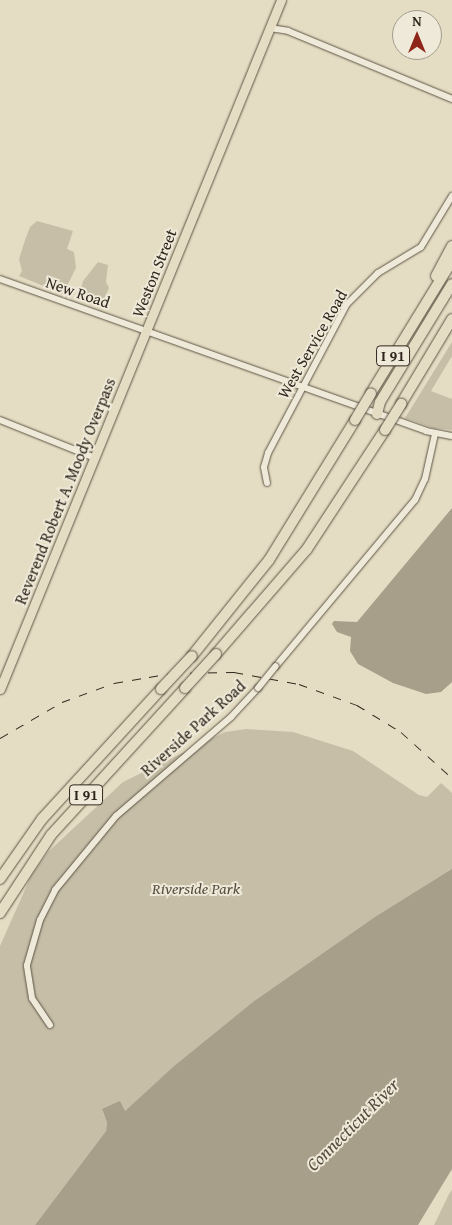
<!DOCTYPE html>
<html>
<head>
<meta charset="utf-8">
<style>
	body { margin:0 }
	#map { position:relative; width:452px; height:1225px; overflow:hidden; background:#e5ddc3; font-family:"Gentium Book Plus",serif }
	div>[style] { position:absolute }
	.green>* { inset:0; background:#c6bea7 }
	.water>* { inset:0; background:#a89f8b }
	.roads { filter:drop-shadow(0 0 1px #5e5446) drop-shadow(0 0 1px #5e5446) }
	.minor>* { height:6px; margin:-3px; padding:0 3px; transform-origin:3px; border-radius:3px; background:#eee9d8 }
	.major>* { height:9px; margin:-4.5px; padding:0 4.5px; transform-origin:4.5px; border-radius:4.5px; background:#e5ddc3 }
	.highway>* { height:10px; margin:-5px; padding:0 5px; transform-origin:5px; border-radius:5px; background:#e5ddc3 }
	.rail>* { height:1px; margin-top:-0.5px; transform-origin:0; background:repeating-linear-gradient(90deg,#31261d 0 9px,transparent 0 18px) }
	.bridges { filter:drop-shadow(0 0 1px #5e5446) drop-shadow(0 0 1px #5e5446) }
	.minor-bridge>* { height:6px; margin:-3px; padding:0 3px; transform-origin:3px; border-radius:3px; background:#eee9d8 }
	.highway-bridge>* { height:10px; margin:-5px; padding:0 5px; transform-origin:5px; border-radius:5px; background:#e5ddc3 }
	span { translate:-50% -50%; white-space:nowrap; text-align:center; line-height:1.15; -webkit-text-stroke:4px #eee9d8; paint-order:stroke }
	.shield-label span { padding:1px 4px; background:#eee9d8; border:1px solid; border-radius:4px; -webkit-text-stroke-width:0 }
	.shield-label { font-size:15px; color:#31261d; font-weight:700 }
	.street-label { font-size:16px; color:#31261d }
	.park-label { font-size:16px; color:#564c40; font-style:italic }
	.water-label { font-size:18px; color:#554a3e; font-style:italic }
	.north { position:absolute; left:392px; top:10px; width:50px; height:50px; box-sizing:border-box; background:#eee9d8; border:1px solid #a29b8d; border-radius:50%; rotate:0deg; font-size:14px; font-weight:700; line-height:20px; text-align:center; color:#31261d }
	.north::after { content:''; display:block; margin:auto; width:18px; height:22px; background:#8f2418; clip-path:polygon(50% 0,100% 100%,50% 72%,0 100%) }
</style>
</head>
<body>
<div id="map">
	<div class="green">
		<div style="clip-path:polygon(37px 221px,73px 231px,67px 249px,74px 252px,76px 268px,63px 294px,19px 276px,22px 271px,19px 259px,25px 240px,30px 227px)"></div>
		<div style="clip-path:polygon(98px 262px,108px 265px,106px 282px,109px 288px,101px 306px,79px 297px,83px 281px)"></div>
		<div style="clip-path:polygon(452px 342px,452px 356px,431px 391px,452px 399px,452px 430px,433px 428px,405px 418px)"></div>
		<div style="clip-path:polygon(246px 729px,293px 732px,353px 751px,419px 795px,427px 797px,441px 783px,452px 793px,452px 885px,159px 1080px,124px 1112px,102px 1110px,107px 1123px,106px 1131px,35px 1225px,0 1225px,0 946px,31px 876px,48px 852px,123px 782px,225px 732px)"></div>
		<div style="clip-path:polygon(452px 1190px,452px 1225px,434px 1225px,449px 1194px)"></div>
	</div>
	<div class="water">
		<div style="clip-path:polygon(452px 508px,452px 682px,441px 692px,426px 694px,393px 683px,358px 664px,350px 651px,351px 637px,337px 632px,332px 624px,334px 621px,357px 622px)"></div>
		<div style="clip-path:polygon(452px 869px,452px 1169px,418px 1225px,35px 1225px,106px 1131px,107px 1123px,102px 1109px,120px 1101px,125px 1111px,173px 1067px,253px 1002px,375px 917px)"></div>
	</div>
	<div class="roads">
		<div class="minor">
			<div style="left:270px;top:28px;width:18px;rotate:9deg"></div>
			<div style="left:288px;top:31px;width:178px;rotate:22.5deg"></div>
			<div style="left:0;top:279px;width:452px;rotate:19.6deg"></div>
			<div style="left:426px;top:431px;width:26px;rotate:11deg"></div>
			<div style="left:0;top:420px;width:102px;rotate:21.8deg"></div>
			<div style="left:267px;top:483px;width:16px;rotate:-101deg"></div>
			<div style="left:264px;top:467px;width:15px;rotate:-74deg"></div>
			<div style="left:268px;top:453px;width:169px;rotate:-62.1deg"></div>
			<div style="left:347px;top:304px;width:44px;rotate:-45deg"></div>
			<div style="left:378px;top:273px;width:50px;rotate:-31.2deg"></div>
			<div style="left:421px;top:247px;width:60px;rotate:-58.7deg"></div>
			<div style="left:276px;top:666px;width:217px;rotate:-50.1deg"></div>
			<div style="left:415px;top:500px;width:23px;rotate:-65deg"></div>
			<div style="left:425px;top:479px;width:46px;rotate:-77.5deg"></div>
			<div style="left:50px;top:1025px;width:32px;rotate:-124deg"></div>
			<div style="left:32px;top:998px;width:33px;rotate:-99deg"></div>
			<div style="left:27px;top:965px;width:47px;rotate:-73.9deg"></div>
			<div style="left:40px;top:920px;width:34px;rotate:-63deg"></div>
			<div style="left:55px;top:890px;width:96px;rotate:-50.5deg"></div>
			<div style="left:116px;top:816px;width:152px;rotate:-40.7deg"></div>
			<div style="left:231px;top:717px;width:40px;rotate:-47deg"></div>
		</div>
		<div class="major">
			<div style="left:0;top:689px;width:744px;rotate:-67.81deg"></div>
		</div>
		<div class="highway">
			<div style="left:436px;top:276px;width:34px;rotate:-62deg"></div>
			<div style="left:371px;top:393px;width:155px;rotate:-58.5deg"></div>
			<div style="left:401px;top:404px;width:99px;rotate:-59deg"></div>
			<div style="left:377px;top:414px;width:12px;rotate:-76deg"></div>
			<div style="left:380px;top:402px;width:138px;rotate:-58.6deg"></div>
			<div style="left:216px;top:654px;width:139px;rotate:-49.1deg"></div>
			<div style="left:307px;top:549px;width:142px;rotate:-56.8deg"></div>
			<div style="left:192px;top:656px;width:123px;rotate:-51.3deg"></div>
			<div style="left:269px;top:560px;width:164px;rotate:-58.4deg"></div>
			<div style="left:0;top:879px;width:73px;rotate:-55deg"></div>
			<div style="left:42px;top:819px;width:176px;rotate:-47.5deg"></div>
			<div style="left:0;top:913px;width:93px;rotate:-56.8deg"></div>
			<div style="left:51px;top:835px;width:199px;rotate:-47.6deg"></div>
		</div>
	</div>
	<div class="rail">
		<div style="left:0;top:738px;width:72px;rotate:-30.1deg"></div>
		<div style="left:62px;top:702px;width:55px;rotate:-20.1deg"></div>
		<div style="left:114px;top:683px;width:59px;rotate:-9.8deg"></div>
		<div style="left:172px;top:673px;width:62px;rotate:-0.9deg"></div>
		<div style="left:234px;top:672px;width:66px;rotate:10.5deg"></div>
		<div style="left:299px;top:684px;width:62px;rotate:19.9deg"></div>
		<div style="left:357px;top:705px;width:52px;rotate:31.5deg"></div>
		<div style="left:401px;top:732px;width:69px;rotate:42deg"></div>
	</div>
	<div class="bridges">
		<div class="minor-bridge">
			<div style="left:258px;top:688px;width:28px;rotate:-51deg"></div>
		</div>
		<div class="highway-bridge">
			<div style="left:355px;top:420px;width:31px;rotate:-59deg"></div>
			<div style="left:385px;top:430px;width:31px;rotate:-58deg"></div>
			<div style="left:185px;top:688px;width:46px;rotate:-47.6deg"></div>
			<div style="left:161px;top:689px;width:45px;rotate:-46.8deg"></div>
		</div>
	</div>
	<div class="shield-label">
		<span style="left:393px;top:356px">I 91</span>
		<span style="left:86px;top:795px">I 91</span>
	</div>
	<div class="street-label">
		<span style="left:154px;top:273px;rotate:-68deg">Weston Street</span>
		<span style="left:78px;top:292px;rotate:19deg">New Road</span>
		<span style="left:312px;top:344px;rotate:-60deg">West Service Road</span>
		<span style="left:65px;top:491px;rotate:-68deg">Reverend Robert A. Moody Overpass</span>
		<span style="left:193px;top:728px;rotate:-42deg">Riverside Park Road</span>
	</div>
	<div class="park-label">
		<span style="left:196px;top:888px">Riverside Park</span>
	</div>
	<div class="water-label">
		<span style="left:353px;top:1125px;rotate:-45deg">Connecticut River</span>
	</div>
	<div class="north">N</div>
</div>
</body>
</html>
